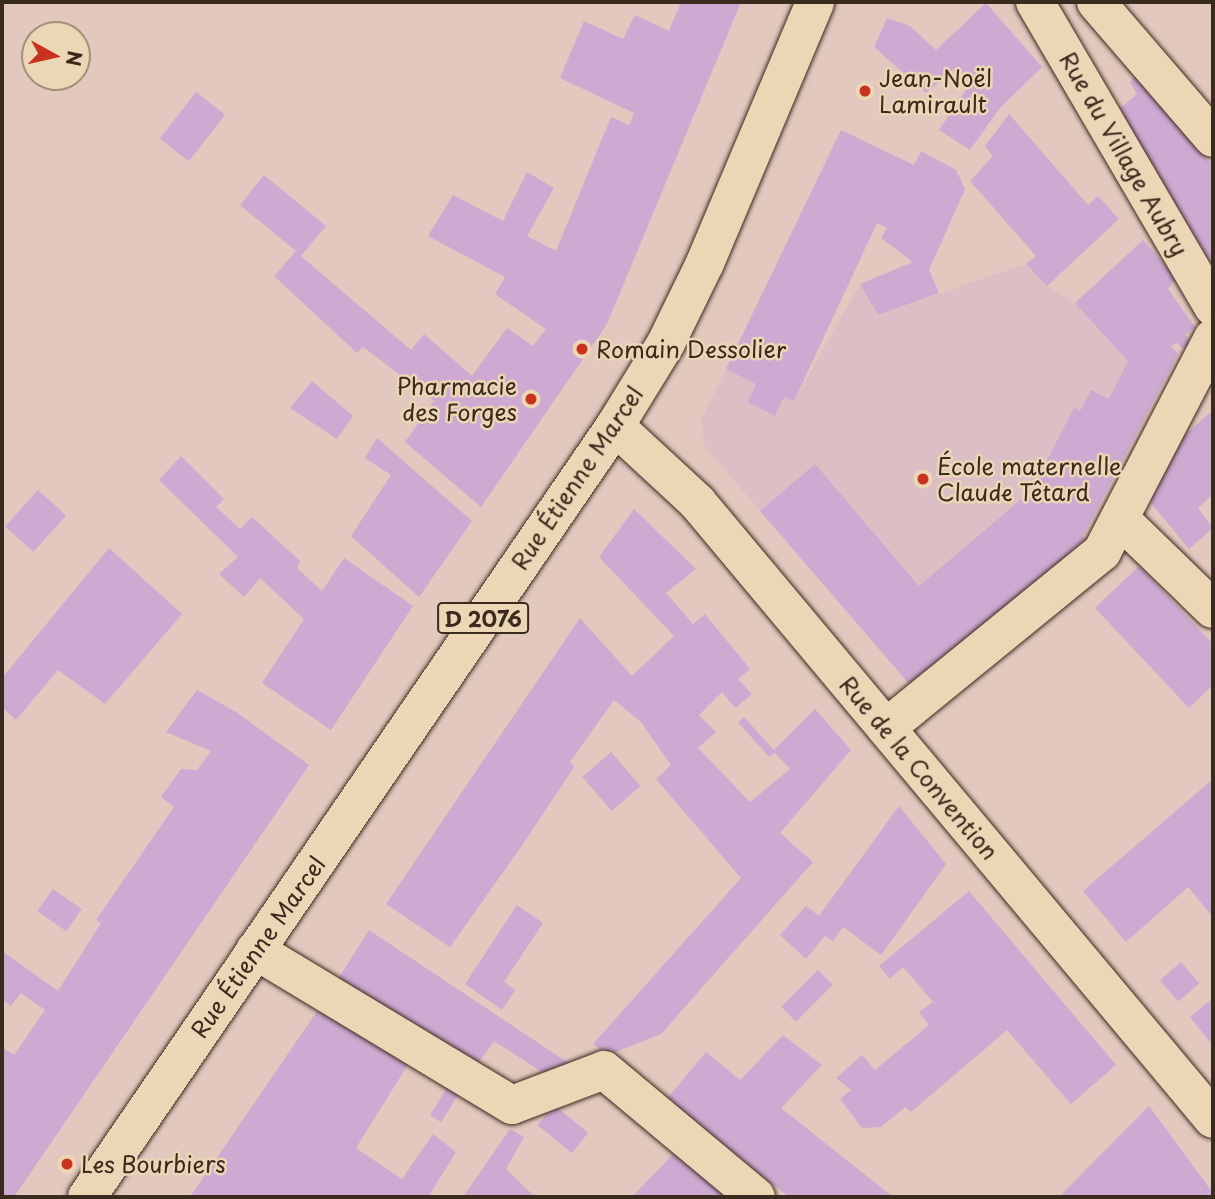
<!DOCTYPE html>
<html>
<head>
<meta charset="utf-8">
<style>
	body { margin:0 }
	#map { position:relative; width:1215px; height:1199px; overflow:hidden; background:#e2c8be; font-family:"Playpen Sans",sans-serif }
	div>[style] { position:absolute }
	.built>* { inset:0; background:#dcbfc4 }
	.building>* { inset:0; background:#cea9d2; transform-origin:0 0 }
	.roads { filter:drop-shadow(0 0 2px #3b2a1e) drop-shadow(0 0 2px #3b2a1e) }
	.street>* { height:38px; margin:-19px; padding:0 19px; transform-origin:19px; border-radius:19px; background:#ebd6b5 }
	.primary>* { height:38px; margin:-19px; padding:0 19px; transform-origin:19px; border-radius:19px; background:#ebd6b5 }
	.dots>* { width:19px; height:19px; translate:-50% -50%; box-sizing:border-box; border:4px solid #ebd6b5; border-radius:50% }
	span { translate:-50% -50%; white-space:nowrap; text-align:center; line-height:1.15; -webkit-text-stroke:5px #ebd6b5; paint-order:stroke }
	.shield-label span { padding:2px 5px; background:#ebd6b5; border:2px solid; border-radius:5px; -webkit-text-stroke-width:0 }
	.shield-label { font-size:21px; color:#3b2a1e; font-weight:700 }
	.poi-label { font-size:23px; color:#3b2a1e }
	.left { translate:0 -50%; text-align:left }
	.right { translate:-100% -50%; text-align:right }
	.street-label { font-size:23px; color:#3b2a1e }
	.frame { position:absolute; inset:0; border:4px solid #3b2a1e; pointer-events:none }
	.north { position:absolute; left:21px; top:21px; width:70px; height:70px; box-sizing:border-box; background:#ebd6b5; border:2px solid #a59179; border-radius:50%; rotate:98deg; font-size:19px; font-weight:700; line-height:28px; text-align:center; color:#3b2a1e }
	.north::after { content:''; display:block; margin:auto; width:24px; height:32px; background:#c8321e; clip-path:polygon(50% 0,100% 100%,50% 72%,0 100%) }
</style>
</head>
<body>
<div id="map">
	<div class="built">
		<div style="clip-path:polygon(1026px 264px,1047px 286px,1075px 303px,1106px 274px,1178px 354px,1083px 536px,1085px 540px,911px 686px,705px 447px,701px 420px,726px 369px,756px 384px,775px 416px,784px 397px,794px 401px,860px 284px,878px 315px)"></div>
	</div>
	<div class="building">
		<div style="clip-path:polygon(681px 2px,741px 2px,607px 324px,481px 507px,405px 442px,434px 401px,363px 347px,357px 353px,274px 276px,296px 251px,240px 205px,264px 175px,326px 226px,301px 256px,411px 350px,424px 334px,472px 376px,507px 328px,533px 346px,546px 329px,495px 294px,505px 277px,428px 236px,453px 195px,503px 221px,527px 172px,554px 188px,527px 236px,556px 251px,611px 117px,629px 125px,634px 113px,560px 78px,584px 21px,623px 39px,635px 15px,669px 31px)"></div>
		<div style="clip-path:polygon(986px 3px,1042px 67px,1000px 108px,970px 150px,939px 130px,971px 82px,955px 68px,926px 93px,874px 47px,887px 18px,910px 26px,936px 50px)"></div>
		<div style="clip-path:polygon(1137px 74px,1213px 166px,1213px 266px,1117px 111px,1137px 94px,1130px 82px)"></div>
		<div style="left:196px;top:92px;width:37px;height:59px;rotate:38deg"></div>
		<div style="clip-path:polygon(1009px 114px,1088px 205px,1098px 196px,1119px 219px,1047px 286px,1026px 264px,1036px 256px,970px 181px,993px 156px,985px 146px)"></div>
		<div style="clip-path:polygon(841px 130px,914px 165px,921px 151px,956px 170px,965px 189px,929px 270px,939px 293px,878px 315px,860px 284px,913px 262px,881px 238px,887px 228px,877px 223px,794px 401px,784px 397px,775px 416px,748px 402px,756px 384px,726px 369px)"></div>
		<div style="clip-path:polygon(1143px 240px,1176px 278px,1168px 289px,1195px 327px,1185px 335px,1190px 342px,1183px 349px,1177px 343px,1171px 346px,1178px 354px,1083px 536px,1085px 540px,911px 686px,760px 511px,815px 464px,919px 586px,1031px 491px,1074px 408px,1080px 411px,1091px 390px,1109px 399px,1128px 361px,1075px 303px)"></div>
		<div style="clip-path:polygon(312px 381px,353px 416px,337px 439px,290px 408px)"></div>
		<div style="clip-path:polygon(1213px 410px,1213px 494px,1198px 508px,1213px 528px,1189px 549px,1141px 491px,1154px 462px)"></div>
		<div style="clip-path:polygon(377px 438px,472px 521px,419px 597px,351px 536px,391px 475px,365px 458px)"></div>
		<div style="clip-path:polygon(181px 456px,224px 499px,216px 507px,240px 529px,252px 517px,300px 561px,297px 568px,322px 591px,344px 558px,413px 606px,331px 730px,262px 683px,304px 619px,260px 578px,244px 597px,219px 574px,238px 557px,159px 480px)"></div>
		<div style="left:38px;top:490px;width:38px;height:49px;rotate:42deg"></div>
		<div style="clip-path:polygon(634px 509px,696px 569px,666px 593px,693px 624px,705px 614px,750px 669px,738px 679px,752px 694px,735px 708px,722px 692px,699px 715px,716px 732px,698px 748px,750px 802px,790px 769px,773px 751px,815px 709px,851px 750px,780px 833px,813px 862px,661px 1034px,608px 1055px,593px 1044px,741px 878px,656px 779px,671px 765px,641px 722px,614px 700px,570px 762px,574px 767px,521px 847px,450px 947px,386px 904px,580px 618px,632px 676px,674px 636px,599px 557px)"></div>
		<div style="clip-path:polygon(109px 548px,182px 614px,105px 704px,58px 670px,16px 720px,2px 707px,2px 678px)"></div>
		<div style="clip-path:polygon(1139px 566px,1213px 644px,1213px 685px,1189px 708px,1095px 608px)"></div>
		<div style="clip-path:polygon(197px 690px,236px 712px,309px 765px,14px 1197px,2px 1197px,2px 1047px,14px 1055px,45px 1010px,21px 993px,11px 1006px,2px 1000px,2px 951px,58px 991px,101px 923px,96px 920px,174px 807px,161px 797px,181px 769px,197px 770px,211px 751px,166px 732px)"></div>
		<div style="left:744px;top:717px;width:47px;height:8px;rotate:48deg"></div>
		<div style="left:611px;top:752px;width:45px;height:38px;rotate:49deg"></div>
		<div style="clip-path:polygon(1213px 779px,1213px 917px,1188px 887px,1126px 942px,1083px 891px)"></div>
		<div style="clip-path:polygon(899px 806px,946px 864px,881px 955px,843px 927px,833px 941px,825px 936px,806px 959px,780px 935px,806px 906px,819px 916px)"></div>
		<div style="left:53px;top:889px;width:35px;height:27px;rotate:35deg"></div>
		<div style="clip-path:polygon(969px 891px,1116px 1065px,1071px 1104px,1007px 1030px,911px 1112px,905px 1107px,881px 1127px,862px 1128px,840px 1099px,851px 1090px,836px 1078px,862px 1055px,875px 1070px,929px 1025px,919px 1012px,933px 1002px,903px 967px,890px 979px,879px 966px)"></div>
		<div style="clip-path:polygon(517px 905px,543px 923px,504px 982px,515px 990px,502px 1010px,465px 984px)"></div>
		<div style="clip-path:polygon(369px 930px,573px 1066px,548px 1076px,494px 1041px,474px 1069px,338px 979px)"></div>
		<div style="left:1181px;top:962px;width:28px;height:28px;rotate:49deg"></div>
		<div style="left:818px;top:970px;width:21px;height:52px;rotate:45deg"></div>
		<div style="clip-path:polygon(1213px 998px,1213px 1046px,1190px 1017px)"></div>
		<div style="clip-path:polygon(322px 1004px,409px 1063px,356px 1148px,402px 1179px,433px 1134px,456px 1152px,428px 1197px,190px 1197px)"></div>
		<div style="clip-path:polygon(783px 1035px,822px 1065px,781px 1108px,893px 1197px,789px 1197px,665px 1101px,706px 1052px,740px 1080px)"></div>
		<div style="left:447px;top:1088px;width:13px;height:32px;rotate:32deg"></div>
		<div style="left:554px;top:1105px;width:44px;height:26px;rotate:39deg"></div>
		<div style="clip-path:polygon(1149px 1106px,1213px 1193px,1209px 1197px,1059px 1197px)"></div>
		<div style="clip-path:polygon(510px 1129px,524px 1137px,506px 1169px,535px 1197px,463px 1197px)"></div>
		<div style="clip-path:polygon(676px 1151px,731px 1197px,632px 1197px)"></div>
	</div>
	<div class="roads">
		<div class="street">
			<div style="left:1035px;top:2px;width:353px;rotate:59.7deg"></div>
			<div style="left:1096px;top:2px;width:179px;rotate:49.3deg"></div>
			<div style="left:615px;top:426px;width:112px;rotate:42.8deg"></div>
			<div style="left:697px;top:502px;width:804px;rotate:50.09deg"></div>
			<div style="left:1120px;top:519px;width:129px;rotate:44.1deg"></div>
			<div style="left:886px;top:728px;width:279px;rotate:-39.2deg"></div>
			<div style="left:1102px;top:552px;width:241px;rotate:-62.6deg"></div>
			<div style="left:255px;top:950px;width:300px;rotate:31.1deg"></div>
			<div style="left:512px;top:1105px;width:98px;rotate:-20.8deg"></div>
			<div style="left:604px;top:1070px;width:198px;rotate:39.9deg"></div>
		</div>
		<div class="primary">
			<div style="left:87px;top:1197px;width:934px;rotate:-55.6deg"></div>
			<div style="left:615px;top:426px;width:97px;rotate:-58.4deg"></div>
			<div style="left:666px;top:343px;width:89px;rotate:-64deg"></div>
			<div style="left:705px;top:263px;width:283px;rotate:-67.1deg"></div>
		</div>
	</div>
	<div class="dots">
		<div style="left:865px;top:91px;background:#c8321e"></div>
		<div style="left:582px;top:349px;background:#c8321e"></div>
		<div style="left:531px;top:399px;background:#c8321e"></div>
		<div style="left:923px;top:479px;background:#c8321e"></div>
		<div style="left:67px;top:1164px;background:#c8321e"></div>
	</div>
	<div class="shield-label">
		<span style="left:483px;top:618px">D 2076</span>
	</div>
	<div class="poi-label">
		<span class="left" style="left:879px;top:91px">Jean-Noël<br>Lamirault</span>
		<span class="left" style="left:596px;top:349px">Romain Dessolier</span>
		<span class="right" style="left:517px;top:399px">Pharmacie<br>des Forges</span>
		<span class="left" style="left:937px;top:479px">École maternelle<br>Claude Têtard</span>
		<span class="left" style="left:81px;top:1164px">Les Bourbiers</span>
	</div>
	<div class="street-label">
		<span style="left:1124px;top:154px;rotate:60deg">Rue du Village Aubry</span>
		<span style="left:577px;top:478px;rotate:-56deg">Rue Étienne Marcel</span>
		<span style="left:919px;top:768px;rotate:50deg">Rue de la Convention</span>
		<span style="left:258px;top:947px;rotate:-55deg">Rue Étienne Marcel</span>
	</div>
	<div class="frame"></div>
	<div class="north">N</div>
</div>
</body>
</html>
